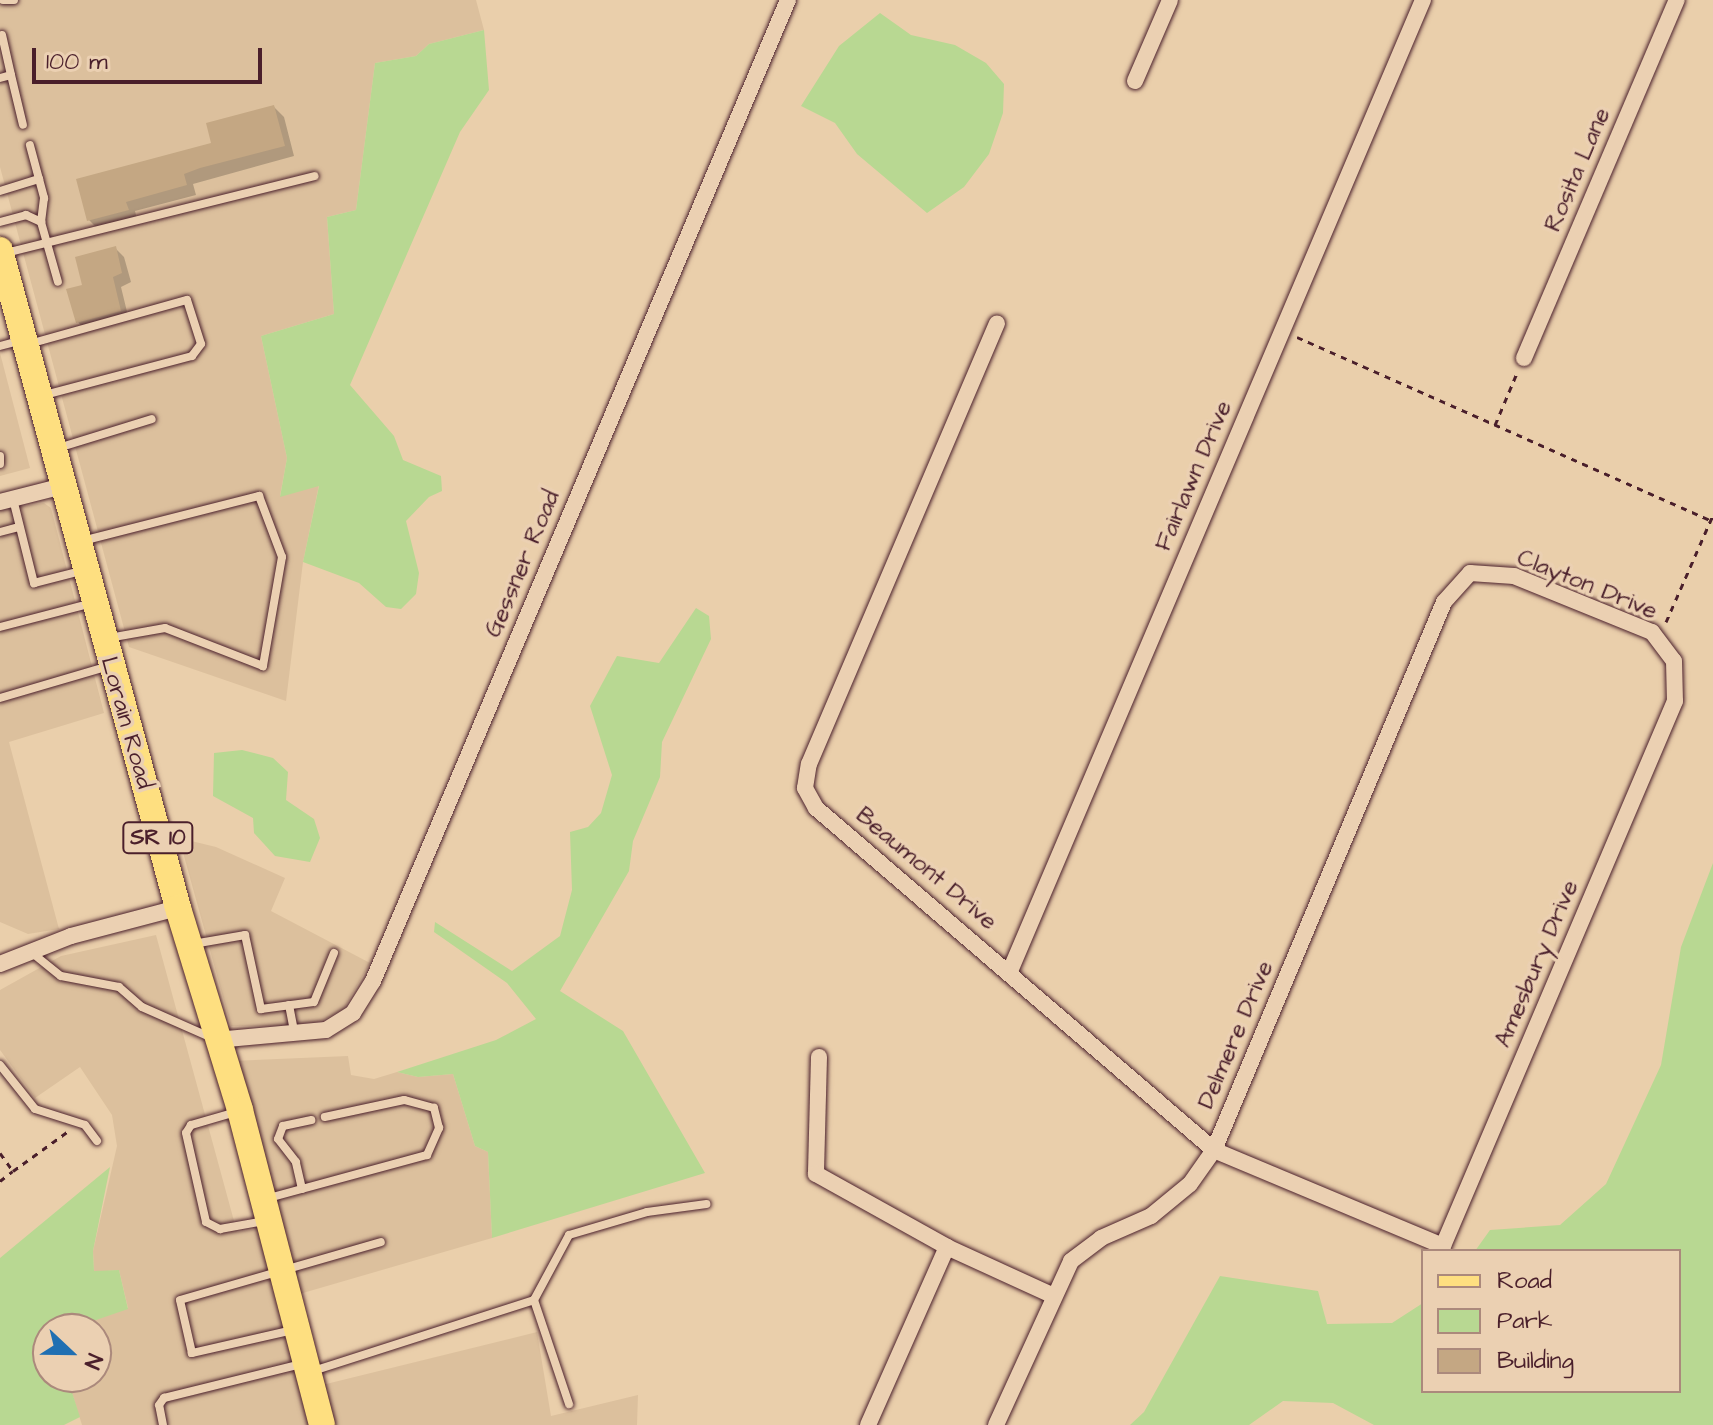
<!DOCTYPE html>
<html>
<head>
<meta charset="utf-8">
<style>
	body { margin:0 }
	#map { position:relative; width:1713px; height:1425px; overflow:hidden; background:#eacfab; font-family:"Architects Daughter",sans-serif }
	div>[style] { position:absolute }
	.built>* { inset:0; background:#dcc09d }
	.green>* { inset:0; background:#b8d892 }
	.shadow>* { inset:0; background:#0003 }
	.building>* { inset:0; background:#c4a783 }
	.path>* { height:3px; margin-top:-1.5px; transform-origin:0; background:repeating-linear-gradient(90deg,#4a1f2b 0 6px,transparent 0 12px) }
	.roads { filter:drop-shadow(0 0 2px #4a1f2b) drop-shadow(0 0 2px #4a1f2b) }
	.lane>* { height:8px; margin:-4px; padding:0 4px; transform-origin:4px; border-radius:4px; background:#ebd0b2 }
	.street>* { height:16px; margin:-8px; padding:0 8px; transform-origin:8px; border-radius:8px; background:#ebd0b2 }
	.primary>* { height:26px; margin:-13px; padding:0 13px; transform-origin:13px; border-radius:13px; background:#fedf80 }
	span { translate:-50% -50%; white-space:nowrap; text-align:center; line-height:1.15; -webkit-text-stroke:7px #ebd0b2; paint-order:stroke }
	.shield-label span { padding:2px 6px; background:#ebd0b2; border:2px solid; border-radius:6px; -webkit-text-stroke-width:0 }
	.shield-label { font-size:22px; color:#4a1f2b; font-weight:700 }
	.street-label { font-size:24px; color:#4a1f2b }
	.legend { position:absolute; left:1421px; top:1249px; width:260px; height:144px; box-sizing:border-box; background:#ebd0b2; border:2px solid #ab897c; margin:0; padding:10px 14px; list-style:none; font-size:24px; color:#4a1f2b }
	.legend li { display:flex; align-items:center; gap:16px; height:40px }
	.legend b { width:40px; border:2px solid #ab897c }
	.north { position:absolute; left:32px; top:1313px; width:80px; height:80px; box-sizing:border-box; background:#ebd0b2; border:2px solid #ab897c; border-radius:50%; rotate:112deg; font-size:22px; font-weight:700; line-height:32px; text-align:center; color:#4a1f2b }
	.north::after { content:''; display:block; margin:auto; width:28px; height:36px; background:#1f6fb2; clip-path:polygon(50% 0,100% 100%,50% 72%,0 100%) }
	.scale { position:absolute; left:32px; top:48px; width:230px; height:36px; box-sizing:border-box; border:4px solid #4a1f2b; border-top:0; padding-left:10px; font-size:24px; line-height:28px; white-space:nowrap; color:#4a1f2b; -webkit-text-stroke:6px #ebd0b2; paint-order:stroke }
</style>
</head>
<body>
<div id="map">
	<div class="built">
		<div style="clip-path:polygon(0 0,476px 0,484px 30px,429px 44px,416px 56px,375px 63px,356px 210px,327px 217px,334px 314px,261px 336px,287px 458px,280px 496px,319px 485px,303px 562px,286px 701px,129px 647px,0 167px)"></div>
		<div style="clip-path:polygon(0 353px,30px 468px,0 476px)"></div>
		<div style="clip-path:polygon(44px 503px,51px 508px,104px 713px,9px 742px,59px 929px,28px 934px,0 922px,0 510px)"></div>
		<div style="clip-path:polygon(179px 838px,216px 847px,285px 878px,271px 911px,370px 963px,343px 1010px,310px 1026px,231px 1026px)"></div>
		<div style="clip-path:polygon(156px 935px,237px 1232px,266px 1228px,316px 1425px,82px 1425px,67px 1377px,96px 1377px,96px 1329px,70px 1329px,128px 1308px,119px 1270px,94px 1272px,93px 1251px,117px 1146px,112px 1115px,80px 1067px,35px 1098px,0 1050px,0 990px,61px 956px)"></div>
		<div style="clip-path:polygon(348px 1056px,351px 1075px,374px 1079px,397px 1072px,418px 1077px,453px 1074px,475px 1146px,488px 1152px,492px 1238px,296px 1295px,232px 1061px)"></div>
		<div style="clip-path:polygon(537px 1332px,551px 1416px,638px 1395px,637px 1425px,327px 1425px,318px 1386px)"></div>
	</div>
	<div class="green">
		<div style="clip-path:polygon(880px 13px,911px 35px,955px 45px,986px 63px,1004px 84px,1003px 113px,989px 154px,964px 187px,927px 213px,857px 154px,835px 123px,801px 106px,839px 46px)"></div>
		<div style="clip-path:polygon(484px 30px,489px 90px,460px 132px,350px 385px,394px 436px,403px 460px,441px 476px,442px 491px,429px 497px,406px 521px,419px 573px,416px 594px,401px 609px,386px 607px,359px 583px,303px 562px,319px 486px,280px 497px,287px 458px,261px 336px,334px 314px,327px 217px,356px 210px,375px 63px,416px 56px,429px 44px)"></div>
		<div style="clip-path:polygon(696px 608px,709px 616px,711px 639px,662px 742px,660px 777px,633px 841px,629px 871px,560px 991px,623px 1031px,705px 1173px,492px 1238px,488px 1152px,475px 1146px,453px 1074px,418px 1077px,397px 1072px,496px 1040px,536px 1019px,507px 983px,434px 932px,435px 922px,512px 971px,560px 936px,572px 890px,570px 832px,588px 827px,601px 813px,612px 775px,590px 706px,617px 656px,659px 663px)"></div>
		<div style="clip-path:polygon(242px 750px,273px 758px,288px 772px,286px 800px,314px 819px,320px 838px,310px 862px,275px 856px,254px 833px,253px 818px,213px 796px,214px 753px)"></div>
		<div style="clip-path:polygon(1713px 863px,1713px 1425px,1374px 1425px,1333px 1403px,1283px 1401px,1249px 1425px,1130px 1425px,1144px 1412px,1220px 1276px,1318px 1291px,1327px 1324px,1392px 1323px,1423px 1303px,1423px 1391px,1679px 1391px,1679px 1251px,1475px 1251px,1490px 1230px,1560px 1225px,1606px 1184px,1661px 1065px,1681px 947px)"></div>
		<div style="clip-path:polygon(110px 1167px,93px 1251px,94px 1271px,119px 1270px,128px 1309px,70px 1329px,48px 1329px,48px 1377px,67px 1377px,80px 1417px,64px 1425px,0 1425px,0 1258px)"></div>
	</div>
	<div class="shadow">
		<div style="clip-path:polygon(274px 107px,284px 117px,294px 156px,193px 184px,196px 195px,135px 211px,137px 219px,99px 230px,89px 220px)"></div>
		<div style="clip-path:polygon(115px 248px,124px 257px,131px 282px,121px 287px,129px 320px,87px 332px,78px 322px,84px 287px)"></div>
	</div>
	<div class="building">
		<div style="clip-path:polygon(274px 105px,285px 146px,200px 168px,184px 174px,187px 185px,126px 202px,129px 210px,87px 221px,76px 179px,211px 143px,206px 123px)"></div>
		<div style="clip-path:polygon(116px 246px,122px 273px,113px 277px,121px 311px,76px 323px,66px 289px,82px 285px,75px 257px)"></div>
	</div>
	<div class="path">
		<div style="left:1297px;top:337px;width:455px;rotate:23.9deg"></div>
		<div style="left:1495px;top:425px;width:56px;rotate:-67.1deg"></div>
		<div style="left:1666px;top:622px;width:117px;rotate:-66.3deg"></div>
		<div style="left:0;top:1153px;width:22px;rotate:54deg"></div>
		<div style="left:13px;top:1171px;width:67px;rotate:-35.8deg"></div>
		<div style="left:0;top:1181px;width:16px;rotate:-38deg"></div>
	</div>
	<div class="roads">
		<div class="lane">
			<div style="left:3px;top:0;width:11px"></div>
			<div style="left:2px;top:35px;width:41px;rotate:77.3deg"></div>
			<div style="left:0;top:78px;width:11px;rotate:-15deg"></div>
			<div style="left:11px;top:75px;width:51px;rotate:76.5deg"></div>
			<div style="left:39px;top:179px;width:20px;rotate:75deg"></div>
			<div style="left:44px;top:198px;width:24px;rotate:97deg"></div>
			<div style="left:0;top:191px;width:41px;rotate:-17.1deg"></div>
			<div style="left:39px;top:179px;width:35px;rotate:-105deg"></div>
			<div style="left:0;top:222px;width:27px;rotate:-15deg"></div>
			<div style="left:26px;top:215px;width:17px;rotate:25deg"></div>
			<div style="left:41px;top:222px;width:62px;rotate:74.2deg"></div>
			<div style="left:6px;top:253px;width:318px;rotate:-14deg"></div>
			<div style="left:29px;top:344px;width:164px;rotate:-15.6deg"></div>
			<div style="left:187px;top:300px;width:46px;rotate:72.3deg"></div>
			<div style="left:201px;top:344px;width:15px;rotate:127deg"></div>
			<div style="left:192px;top:356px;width:153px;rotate:165.2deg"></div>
			<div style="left:0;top:346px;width:20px;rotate:-15deg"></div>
			<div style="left:58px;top:448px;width:98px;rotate:-17.1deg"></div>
			<div style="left:0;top:456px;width:8px;rotate:90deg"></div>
			<div style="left:13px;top:499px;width:87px;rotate:76deg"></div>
			<div style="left:34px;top:583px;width:49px;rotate:-14.3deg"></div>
			<div style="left:0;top:532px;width:20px;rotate:-15deg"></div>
			<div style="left:82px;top:541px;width:183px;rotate:-14.3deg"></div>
			<div style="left:259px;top:496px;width:65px;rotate:69.3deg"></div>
			<div style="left:282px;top:557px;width:111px;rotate:99.9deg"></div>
			<div style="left:263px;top:666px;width:105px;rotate:-158.8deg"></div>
			<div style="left:165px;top:628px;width:58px;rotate:170deg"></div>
			<div style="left:0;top:627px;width:96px;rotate:-14.5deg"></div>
			<div style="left:0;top:698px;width:114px;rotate:-16.4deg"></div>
			<div style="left:193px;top:944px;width:53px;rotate:-9.8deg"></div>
			<div style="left:245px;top:935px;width:76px;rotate:77.8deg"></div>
			<div style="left:261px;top:1009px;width:53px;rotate:-7.5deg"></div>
			<div style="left:314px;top:1002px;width:53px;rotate:-67.8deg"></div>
			<div style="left:31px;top:952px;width:38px;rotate:39deg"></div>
			<div style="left:61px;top:976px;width:59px;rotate:10.7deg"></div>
			<div style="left:119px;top:987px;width:30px;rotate:41deg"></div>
			<div style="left:142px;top:1007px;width:77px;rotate:23.9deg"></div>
			<div style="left:289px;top:1005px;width:31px;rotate:79deg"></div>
			<div style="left:0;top:1065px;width:56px;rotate:51.5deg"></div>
			<div style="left:35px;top:1109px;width:52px;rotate:17.7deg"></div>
			<div style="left:85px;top:1125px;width:20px;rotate:53deg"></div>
			<div style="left:236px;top:1112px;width:47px;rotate:163.9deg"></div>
			<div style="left:191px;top:1125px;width:9px;rotate:122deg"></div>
			<div style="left:186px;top:1133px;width:91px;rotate:77.3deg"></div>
			<div style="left:206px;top:1222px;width:16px;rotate:27deg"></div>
			<div style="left:220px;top:1229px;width:46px;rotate:-10.1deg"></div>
			<div style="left:302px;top:1189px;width:28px;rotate:-103deg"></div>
			<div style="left:296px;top:1162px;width:29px;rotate:-128deg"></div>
			<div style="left:278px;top:1139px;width:14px;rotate:-69deg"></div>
			<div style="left:283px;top:1126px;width:29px;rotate:-12deg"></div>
			<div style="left:265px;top:1199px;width:168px;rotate:-15.2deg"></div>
			<div style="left:427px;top:1155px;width:30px;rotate:-66deg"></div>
			<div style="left:439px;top:1128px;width:21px;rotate:-104deg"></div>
			<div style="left:434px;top:1108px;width:31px;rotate:-165deg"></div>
			<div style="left:404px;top:1100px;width:81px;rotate:167.9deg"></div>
			<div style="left:534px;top:1300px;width:110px;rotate:71.4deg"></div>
			<div style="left:293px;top:1330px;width:104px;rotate:167.2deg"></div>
			<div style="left:192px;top:1353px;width:54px;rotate:-102.8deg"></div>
			<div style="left:180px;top:1300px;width:209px;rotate:-16.1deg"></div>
			<div style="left:313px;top:1371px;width:232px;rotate:-17.8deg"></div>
			<div style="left:534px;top:1300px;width:74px;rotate:-61.7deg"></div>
			<div style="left:569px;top:1235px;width:81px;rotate:-16.4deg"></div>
			<div style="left:647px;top:1212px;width:60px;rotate:-7.7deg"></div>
			<div style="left:163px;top:1425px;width:20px;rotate:-101deg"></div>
			<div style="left:159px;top:1405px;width:9px;rotate:-54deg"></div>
			<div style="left:164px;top:1398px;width:141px;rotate:-13.9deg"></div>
		</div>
		<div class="street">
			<div style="left:1135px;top:81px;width:88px;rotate:-66.6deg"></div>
			<div style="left:1524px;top:358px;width:389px;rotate:-66.9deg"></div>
			<div style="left:0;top:502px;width:65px;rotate:-14.3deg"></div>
			<div style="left:0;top:964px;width:76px;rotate:-21.5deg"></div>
			<div style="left:71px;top:936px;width:111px;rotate:-14.7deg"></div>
			<div style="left:1010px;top:971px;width:1055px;rotate:-66.96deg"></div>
			<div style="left:216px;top:1040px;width:110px;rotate:-5.2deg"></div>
			<div style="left:326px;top:1030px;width:32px;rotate:-32deg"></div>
			<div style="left:353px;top:1013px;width:38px;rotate:-58deg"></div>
			<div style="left:373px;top:981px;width:1065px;rotate:-67.07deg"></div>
			<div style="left:819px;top:1057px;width:117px;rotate:91.5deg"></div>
			<div style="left:816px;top:1174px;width:150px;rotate:29.1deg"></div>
			<div style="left:947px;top:1247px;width:115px;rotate:24.6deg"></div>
			<div style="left:868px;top:1425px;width:195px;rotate:-66.1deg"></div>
			<div style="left:996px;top:1425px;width:180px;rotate:-65.4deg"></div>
			<div style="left:1071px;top:1261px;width:38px;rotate:-37deg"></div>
			<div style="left:1101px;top:1238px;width:55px;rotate:-23.7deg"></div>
			<div style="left:1151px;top:1216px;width:50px;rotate:-39.4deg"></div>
			<div style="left:1190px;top:1184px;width:42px;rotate:-54.8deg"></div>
			<div style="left:1214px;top:1150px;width:594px;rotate:-67.23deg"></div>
			<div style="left:1444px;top:602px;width:39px;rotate:-48deg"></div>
			<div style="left:1470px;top:573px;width:44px;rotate:3.9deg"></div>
			<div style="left:1514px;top:576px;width:149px;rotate:22.1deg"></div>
			<div style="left:1652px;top:632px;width:36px;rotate:53deg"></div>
			<div style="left:1674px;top:661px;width:40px;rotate:88.6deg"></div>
			<div style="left:1675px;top:701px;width:592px;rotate:113.06deg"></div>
			<div style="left:1443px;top:1246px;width:248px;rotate:-157.3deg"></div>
			<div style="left:1214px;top:1150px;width:525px;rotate:-139.33deg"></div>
			<div style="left:816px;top:808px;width:23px;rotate:-119deg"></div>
			<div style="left:805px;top:788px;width:24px;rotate:-81deg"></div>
			<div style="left:809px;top:764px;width:479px;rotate:-66.9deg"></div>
		</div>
		<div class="primary">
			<div style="left:0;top:250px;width:682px;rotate:74.86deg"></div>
			<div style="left:178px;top:908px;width:211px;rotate:72.9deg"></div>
			<div style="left:240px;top:1110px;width:325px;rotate:75.4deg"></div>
		</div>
	</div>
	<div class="shield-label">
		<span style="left:158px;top:838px">SR 10</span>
	</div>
	<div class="street-label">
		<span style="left:1578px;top:170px;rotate:-67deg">Rosita Lane</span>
		<span style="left:1194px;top:476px;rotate:-67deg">Fairlawn Drive</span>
		<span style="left:523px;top:564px;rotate:-67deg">Gessner Road</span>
		<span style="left:1587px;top:585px;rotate:22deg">Clayton Drive</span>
		<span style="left:126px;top:723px;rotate:74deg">Lorain Road</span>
		<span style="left:926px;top:869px;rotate:40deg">Beaumont Drive</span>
		<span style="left:1537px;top:964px;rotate:-67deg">Amesbury Drive</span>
		<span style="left:1236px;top:1035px;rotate:-67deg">Delmere Drive</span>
	</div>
	<ul class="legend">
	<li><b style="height:10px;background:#fedf80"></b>Road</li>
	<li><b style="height:22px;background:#b8d892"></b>Park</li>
	<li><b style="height:22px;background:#c4a783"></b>Building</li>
	</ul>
	<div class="north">N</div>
	<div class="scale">100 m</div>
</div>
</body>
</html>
